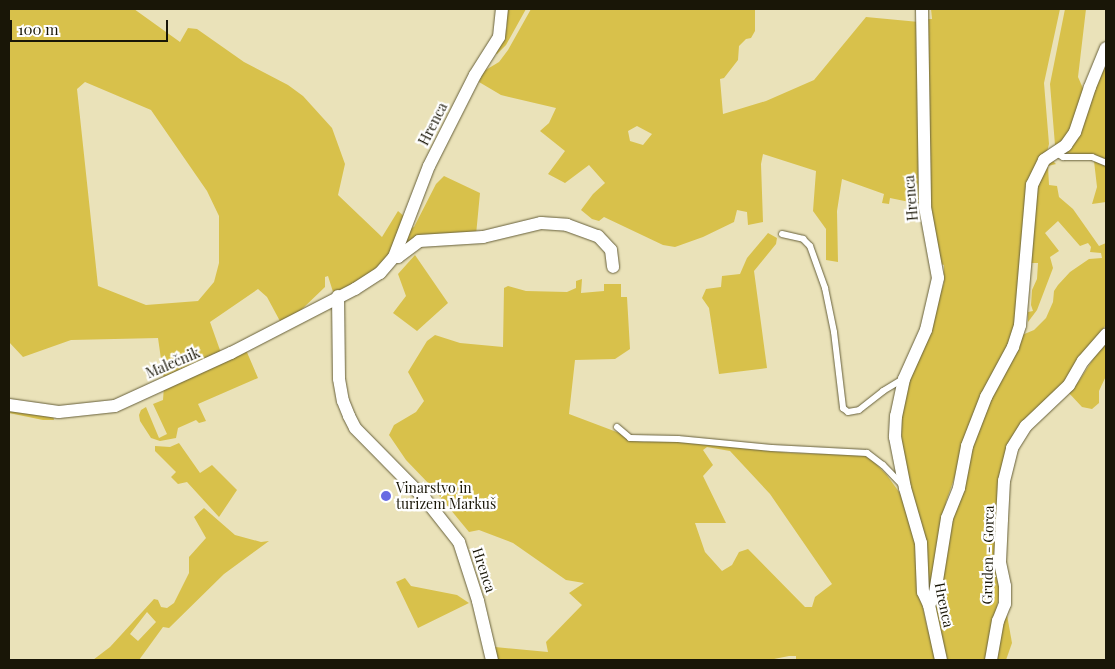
<!DOCTYPE html>
<html>
<head>
<meta charset="utf-8">
<style>
	body { margin:0 }
	#map { position:relative; width:1115px; height:669px; overflow:hidden; background:#eae2b9; font-family:"Playfair Display",serif }
	div>[style] { position:absolute }
	.green>* { inset:0; background:#d8c14b }
	.roads { filter:drop-shadow(0 0 1px #67603b) drop-shadow(0 0 1px #67603b) }
	.lane>* { height:6px; margin:-3px; padding:0 3px; transform-origin:3px; border-radius:3px; background:#fff }
	.street>* { height:12px; margin:-6px; padding:0 6px; transform-origin:6px; border-radius:6px; background:#fff }
	.dots>* { width:14px; height:14px; translate:-50% -50%; box-sizing:border-box; border:2px solid #fff; border-radius:50% }
	span { translate:-50% -50%; white-space:nowrap; text-align:center; line-height:1.15; -webkit-text-stroke:4.5px #fff; paint-order:stroke }
	.street-label { font-size:14px; color:#191607 }
	.poi-label { font-size:14px; color:#191607 }
	.left { translate:0 -50%; text-align:left }
	.frame { position:absolute; inset:0; border:10px solid #191607; pointer-events:none }
	.scale { position:absolute; left:10px; top:20px; width:158px; height:22px; box-sizing:border-box; border:2px solid #191607; border-top:0; padding-left:6px; font-size:15px; line-height:18px; white-space:nowrap; color:#191607; -webkit-text-stroke:4px #fff; paint-order:stroke }
</style>
</head>
<body>
<div id="map">
	<div class="green">
		<div style="clip-path:polygon(evenodd,9px 9px,134px 9px,180px 42px,188px 28px,197px 29px,244px 62px,288px 85px,303px 96px,332px 128px,345px 164px,338px 195px,382px 237px,398px 211px,406px 218px,390px 255px,382px 266px,334px 295px,328px 276px,325px 277px,325px 287px,299px 312px,281px 323px,267px 297px,258px 289px,210px 322px,221px 353px,164px 380px,158px 338px,71px 340px,23px 357px,9px 342px,9px 9px,85px 82px,151px 110px,207px 191px,219px 216px,219px 263px,214px 282px,198px 301px,146px 305px,98px 286px,77px 89px,85px 82px)"></div>
		<div style="clip-path:polygon(507px 9px,526px 9px,506px 45px,497px 54px,495px 53px,503px 41px,507px 27px)"></div>
		<div style="clip-path:polygon(evenodd,531px 9px,755px 9px,755px 31px,751px 38px,746px 39px,739px 46px,738px 60px,724px 78px,720px 79px,723px 114px,766px 101px,814px 80px,866px 17px,919px 22px,919px 204px,890px 198px,889px 204px,882px 203px,884px 194px,842px 179px,837px 211px,838px 262px,826px 260px,826px 229px,813px 211px,816px 171px,763px 154px,761px 164px,763px 222px,748px 225px,747px 212px,737px 210px,734px 222px,703px 237px,675px 247px,663px 245px,604px 217px,599px 221px,592px 219px,581px 210px,593px 194px,605px 183px,589px 165px,565px 183px,548px 174px,565px 151px,540px 131px,549px 123px,556px 108px,501px 95px,479px 82px,484px 71px,499px 62px,508px 50px,531px 9px,637px 126px,652px 134px,643px 145px,630px 141px,628px 131px,637px 126px)"></div>
		<div style="clip-path:polygon(931px 9px,1060px 9px,1044px 83px,1049px 144px,1047px 152px,1040px 159px,1017px 326px,973px 424px,946px 502px,932px 590px,929px 589px,903px 458px,901px 421px,905px 394px,944px 283px,944px 265px,941px 264px,930px 217px,926px 19px,932px 19px)"></div>
		<div style="clip-path:polygon(1065px 9px,1086px 9px,1078px 77px,1085px 93px,1070px 133px,1058px 147px,1055px 145px,1050px 84px)"></div>
		<div style="clip-path:polygon(1106px 63px,1106px 159px,1092px 154px,1072px 155px,1065px 152px)"></div>
		<div style="clip-path:polygon(1053px 161px,1056px 164px,1048px 166px,1049px 185px,1057px 186px,1059px 197px,1073px 209px,1099px 246px,1106px 243px,1106px 325px,1092px 342px,1075px 371px,1013px 442px,999px 582px,999px 595px,988px 660px,945px 660px,935px 612px,944px 550px,977px 426px,1022px 335px,1034px 330px,1046px 318px,1053px 302px,1054px 291px,1058px 285px,1070px 272px,1089px 259px,1102px 258px,1101px 253px,1090px 252px,1091px 247px,1088px 243px,1080px 246px,1058px 221px,1045px 233px,1059px 251px,1050px 257px,1053px 268px,1037px 310px,1028px 322px,1028px 312px,1033px 311px,1031px 305px,1032px 290px,1037px 279px,1038px 263px,1027px 263px,1031px 206px,1044px 165px)"></div>
		<div style="clip-path:polygon(1094px 161px,1106px 166px,1106px 202px,1092px 204px,1097px 187px)"></div>
		<div style="clip-path:polygon(444px 176px,480px 193px,476px 235px,455px 237px,400px 253px,409px 229px,414px 227px,436px 184px)"></div>
		<div style="clip-path:polygon(768px 233px,777px 238px,776px 244px,754px 271px,767px 368px,719px 374px,709px 308px,702px 298px,706px 289px,721px 287px,722px 276px,740px 274px,747px 258px)"></div>
		<div style="clip-path:polygon(415px 255px,448px 303px,417px 331px,393px 313px,406px 296px,398px 274px)"></div>
		<div style="clip-path:polygon(evenodd,582px 279px,581px 293px,604px 291px,604px 284px,621px 284px,621px 297px,627px 297px,630px 349px,615px 359px,575px 360px,569px 414px,622px 434px,628px 440px,644px 442px,658px 440px,791px 453px,861px 455px,870px 458px,886px 474px,902px 496px,915px 532px,921px 599px,927px 627px,939px 660px,796px 660px,796px 656px,789px 656px,769px 660px,495px 660px,495px 647px,548px 652px,546px 642px,582px 605px,569px 593px,584px 583px,566px 580px,513px 543px,479px 530px,469px 532px,431px 486px,406px 460px,389px 435px,394px 425px,416px 412px,424px 401px,408px 372px,427px 341px,435px 335px,460px 343px,503px 347px,504px 288px,508px 286px,526px 291px,567px 292px,576px 288px,576px 281px,582px 279px,707px 447px,730px 451px,770px 494px,832px 584px,815px 597px,812px 607px,805px 607px,748px 549px,739px 552px,732px 565px,722px 571px,705px 552px,695px 523px,726px 523px,703px 476px,713px 465px,703px 450px,707px 447px)"></div>
		<div style="clip-path:polygon(1106px 339px,1106px 376px,1099px 391px,1099px 403px,1092px 409px,1082px 407px,1068px 392px,1079px 381px)"></div>
		<div style="clip-path:polygon(246px 350px,258px 378px,198px 404px,206px 421px,199px 423px,196px 420px,178px 428px,176px 438px,160px 441px,151px 438px,140px 421px,139px 415px,141px 410px,146px 407px,159px 438px,167px 434px,153px 404px,163px 400px,164px 386px)"></div>
		<div style="clip-path:polygon(9px 408px,53px 415px,54px 420px,43px 420px,9px 413px)"></div>
		<div style="clip-path:polygon(179px 443px,200px 473px,212px 465px,237px 490px,219px 517px,187px 482px,178px 484px,171px 477px,176px 472px,155px 451px,155px 446px,170px 447px)"></div>
		<div style="clip-path:polygon(evenodd,204px 508px,235px 535px,261px 542px,269px 541px,224px 574px,169px 628px,163px 627px,139px 660px,93px 660px,110px 647px,154px 599px,158px 600px,161px 607px,167px 608px,174px 603px,189px 573px,189px 557px,206px 538px,194px 517px,204px 508px,147px 612px,156px 622px,138px 641px,130px 634px,147px 612px)"></div>
		<div style="clip-path:polygon(405px 578px,411px 586px,457px 595px,469px 603px,418px 628px,396px 582px)"></div>
		<div style="clip-path:polygon(1007px 615px,1012px 643px,1006px 660px,997px 660px,1002px 626px)"></div>
	</div>
	<div class="roads">
		<div class="lane">
			<div style="left:1056px;top:153px;width:8px;rotate:30deg"></div>
			<div style="left:1063px;top:157px;width:29px"></div>
			<div style="left:1092px;top:157px;width:15px;rotate:23deg"></div>
			<div style="left:782px;top:234px;width:22px;rotate:13deg"></div>
			<div style="left:803px;top:239px;width:10px;rotate:45deg"></div>
			<div style="left:810px;top:246px;width:45px;rotate:70.3deg"></div>
			<div style="left:825px;top:288px;width:45px;rotate:78.4deg"></div>
			<div style="left:834px;top:332px;width:77px;rotate:83.2deg"></div>
			<div style="left:843px;top:408px;width:6px;rotate:39deg"></div>
			<div style="left:848px;top:412px;width:11px;rotate:-10deg"></div>
			<div style="left:859px;top:410px;width:31px;rotate:-38deg"></div>
			<div style="left:883px;top:391px;width:23px;rotate:-31deg"></div>
			<div style="left:617px;top:427px;width:17px;rotate:40deg"></div>
			<div style="left:630px;top:438px;width:48px;rotate:1.2deg"></div>
			<div style="left:678px;top:439px;width:94px;rotate:5.5deg"></div>
			<div style="left:772px;top:448px;width:95px;rotate:3deg"></div>
			<div style="left:867px;top:453px;width:20px;rotate:37deg"></div>
			<div style="left:883px;top:465px;width:30px;rotate:46deg"></div>
		</div>
		<div class="street">
			<div style="left:922px;top:9px;width:198px;rotate:89.1deg"></div>
			<div style="left:925px;top:207px;width:72px;rotate:79.6deg"></div>
			<div style="left:938px;top:278px;width:53px;rotate:103deg"></div>
			<div style="left:926px;top:330px;width:54px;rotate:114.2deg"></div>
			<div style="left:904px;top:379px;width:38px;rotate:102deg"></div>
			<div style="left:896px;top:416px;width:21px;rotate:93deg"></div>
			<div style="left:895px;top:437px;width:52px;rotate:78.9deg"></div>
			<div style="left:905px;top:488px;width:57px;rotate:73.8deg"></div>
			<div style="left:921px;top:543px;width:49px;rotate:87.7deg"></div>
			<div style="left:923px;top:592px;width:14px;rotate:65deg"></div>
			<div style="left:929px;top:605px;width:56px;rotate:77.7deg"></div>
			<div style="left:394px;top:257px;width:4px"></div>
			<div style="left:398px;top:257px;width:26px;rotate:-37deg"></div>
			<div style="left:419px;top:241px;width:64px;rotate:-3.6deg"></div>
			<div style="left:483px;top:237px;width:60px;rotate:-13.6deg"></div>
			<div style="left:541px;top:223px;width:26px;rotate:4deg"></div>
			<div style="left:567px;top:225px;width:33px;rotate:20deg"></div>
			<div style="left:598px;top:236px;width:19px;rotate:47deg"></div>
			<div style="left:611px;top:250px;width:17px;rotate:83deg"></div>
			<div style="left:338px;top:296px;width:83px;rotate:89.3deg"></div>
			<div style="left:339px;top:379px;width:22px;rotate:80deg"></div>
			<div style="left:343px;top:401px;width:16px;rotate:68deg"></div>
			<div style="left:349px;top:416px;width:13px;rotate:63deg"></div>
			<div style="left:355px;top:428px;width:100px;rotate:45.4deg"></div>
			<div style="left:425px;top:499px;width:55px;rotate:51.7deg"></div>
			<div style="left:459px;top:542px;width:62px;rotate:72.1deg"></div>
			<div style="left:478px;top:601px;width:61px;rotate:76.7deg"></div>
			<div style="left:9px;top:405px;width:50px;rotate:8deg"></div>
			<div style="left:59px;top:412px;width:56px;rotate:-6.1deg"></div>
			<div style="left:115px;top:406px;width:128px;rotate:-24.6deg"></div>
			<div style="left:231px;top:353px;width:140px;rotate:-27.3deg"></div>
			<div style="left:355px;top:289px;width:30px;rotate:-33deg"></div>
			<div style="left:380px;top:273px;width:21px;rotate:-49deg"></div>
			<div style="left:394px;top:257px;width:97px;rotate:-69deg"></div>
			<div style="left:429px;top:166px;width:102px;rotate:-63.2deg"></div>
			<div style="left:475px;top:75px;width:45px;rotate:-57.7deg"></div>
			<div style="left:499px;top:37px;width:28px;rotate:-84deg"></div>
			<div style="left:929px;top:605px;width:13px;rotate:-63deg"></div>
			<div style="left:935px;top:593px;width:76px;rotate:-80.9deg"></div>
			<div style="left:947px;top:518px;width:32px;rotate:-68deg"></div>
			<div style="left:959px;top:488px;width:43px;rotate:-79.2deg"></div>
			<div style="left:967px;top:446px;width:53px;rotate:-68.8deg"></div>
			<div style="left:986px;top:397px;width:57px;rotate:-61.6deg"></div>
			<div style="left:1013px;top:347px;width:23px;rotate:-72deg"></div>
			<div style="left:1020px;top:325px;width:141px;rotate:-85.1deg"></div>
			<div style="left:1032px;top:185px;width:28px;rotate:-64deg"></div>
			<div style="left:1044px;top:160px;width:27px;rotate:-34deg"></div>
			<div style="left:1066px;top:145px;width:16px;rotate:-55deg"></div>
			<div style="left:1075px;top:132px;width:47px;rotate:-71.6deg"></div>
			<div style="left:1090px;top:87px;width:42px;rotate:-67.7deg"></div>
			<div style="left:991px;top:660px;width:40px;rotate:-80deg"></div>
			<div style="left:998px;top:621px;width:18px;rotate:-68deg"></div>
			<div style="left:1005px;top:604px;width:18px;rotate:-90deg"></div>
			<div style="left:1005px;top:586px;width:25px;rotate:-102deg"></div>
			<div style="left:1000px;top:562px;width:43px;rotate:-87.3deg"></div>
			<div style="left:1002px;top:519px;width:38px;rotate:-87deg"></div>
			<div style="left:1004px;top:481px;width:34px;rotate:-76deg"></div>
			<div style="left:1012px;top:448px;width:26px;rotate:-58deg"></div>
			<div style="left:1026px;top:426px;width:59px;rotate:-43.6deg"></div>
			<div style="left:1069px;top:385px;width:28px;rotate:-60deg"></div>
			<div style="left:1083px;top:361px;width:35px;rotate:-49deg"></div>
		</div>
	</div>
	<div class="dots">
		<div style="left:386px;top:496px;background:#676ae3"></div>
	</div>
	<div class="street-label">
		<span style="left:433px;top:124px;rotate:-63deg">Hrenca</span>
		<span style="left:911px;top:198px;rotate:-95deg">Hrenca</span>
		<span style="left:173px;top:363px;rotate:-23deg">Malečnik</span>
		<span style="left:988px;top:555px;rotate:-89deg">Gruden - Gorca</span>
		<span style="left:484px;top:570px;rotate:72deg">Hrenca</span>
		<span style="left:944px;top:605px;rotate:78deg">Hrenca</span>
	</div>
	<div class="poi-label">
		<span class="left" style="left:396px;top:496px">Vinarstvo in<br>turizem Markuš</span>
	</div>
	<div class="frame"></div>
	<div class="scale">100 m</div>
</div>
</body>
</html>
